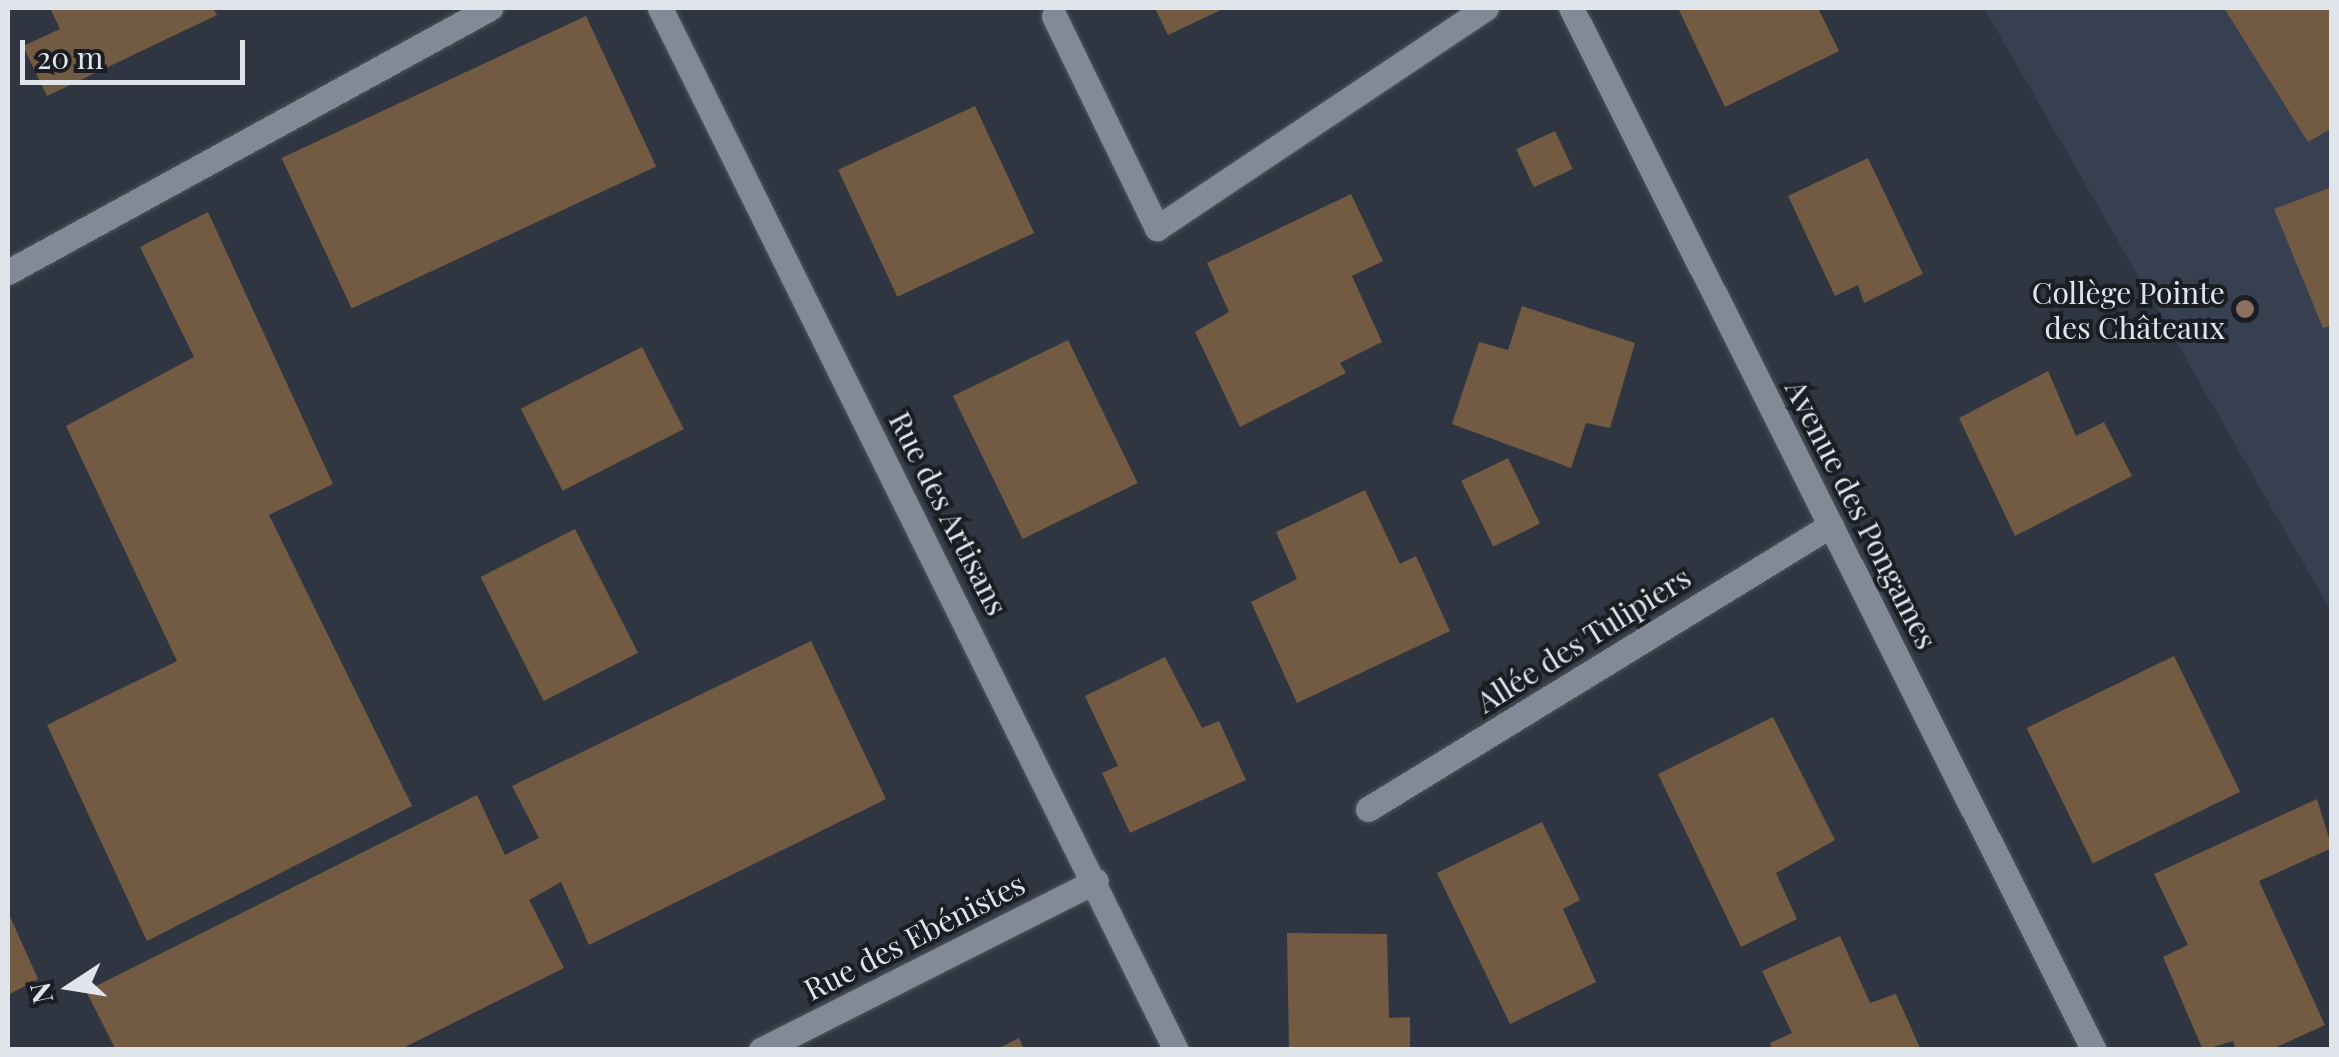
<!DOCTYPE html>
<html>
<head>
<meta charset="utf-8">
<style>
	body { margin:0 }
	#map { position:relative; width:2339px; height:1057px; overflow:hidden; background:#2f3641; font-family:"Playfair Display",serif }
	div>[style] { position:absolute }
	.built>* { inset:0; background:#374051 }
	.building>* { inset:0; background:#725b42; transform-origin:0 0 }
	.roads { filter:drop-shadow(0 0 2px #4f555e) drop-shadow(0 0 2px #4f555e) }
	.minor>* { height:25px; margin:-12.5px; padding:0 12.5px; transform-origin:12.5px; border-radius:12.5px; background:#828997 }
	.dots>* { width:28px; height:28px; translate:-50% -50%; box-sizing:border-box; border:5px solid #1a1d22; border-radius:50% }
	span { translate:-50% -50%; white-space:nowrap; text-align:center; line-height:1.15; -webkit-text-stroke:8px #1a1d22; paint-order:stroke }
	.poi-label { font-size:30px; color:#e0e5ec }
	.right { translate:-100% -50%; text-align:right }
	.street-label { font-size:30px; color:#e0e5ec }
	.frame { position:absolute; inset:0; border:10px solid #e0e5ec; pointer-events:none }
	.north { position:absolute; left:20px; top:937px; width:100px; height:100px; -webkit-text-stroke:8px #1a1d22; paint-order:stroke; rotate:258deg; font-size:28px; font-weight:700; line-height:40px; text-align:center; color:#e0e5ec }
	.north::after { content:''; display:block; margin:auto; width:35px; height:45px; background:#e0e5ec; clip-path:polygon(50% 0,100% 100%,50% 72%,0 100%) }
	.scale { position:absolute; left:20px; top:40px; width:225px; height:45px; box-sizing:border-box; border:5px solid #e0e5ec; border-top:0; padding-left:12px; font-size:30px; line-height:35px; white-space:nowrap; color:#e0e5ec; -webkit-text-stroke:8px #1a1d22; paint-order:stroke }
</style>
</head>
<body>
<div id="map">
	<div class="built">
		<div style="clip-path:polygon(1984px 8px,2331px 8px,2331px 611px)"></div>
	</div>
	<div class="building">
		<div style="clip-path:polygon(50px 8px,213px 8px,217px 15px,47px 96px,23px 46px,60px 29px)"></div>
		<div style="clip-path:polygon(1155px 8px,1225px 8px,1168px 35px)"></div>
		<div style="clip-path:polygon(1678px 8px,1818px 8px,1839px 51px,1725px 107px)"></div>
		<div style="clip-path:polygon(2224px 8px,2332px 8px,2332px 128px,2308px 142px)"></div>
		<div style="left:586px;top:16px;width:166px;height:336px;rotate:65deg"></div>
		<div style="left:975px;top:106px;width:140px;height:151px;rotate:65deg"></div>
		<div style="left:1555px;top:131px;width:42px;height:43px;rotate:65deg"></div>
		<div style="clip-path:polygon(1868px 158px,1923px 274px,1864px 303px,1858px 285px,1835px 296px,1788px 196px)"></div>
		<div style="clip-path:polygon(2332px 187px,2332px 325px,2323px 328px,2274px 209px)"></div>
		<div style="clip-path:polygon(1351px 194px,1383px 261px,1352px 276px,1382px 342px,1340px 363px,1346px 373px,1240px 427px,1195px 332px,1229px 312px,1207px 263px)"></div>
		<div style="clip-path:polygon(208px 212px,333px 484px,269px 515px,412px 806px,147px 941px,47px 725px,177px 661px,66px 426px,194px 357px,140px 247px)"></div>
		<div style="clip-path:polygon(1522px 306px,1635px 343px,1610px 428px,1586px 423px,1571px 468px,1452px 424px,1479px 342px,1508px 350px)"></div>
		<div style="left:1068px;top:340px;width:159px;height:128px;rotate:64deg"></div>
		<div style="left:642px;top:347px;width:92px;height:136px;rotate:63deg"></div>
		<div style="clip-path:polygon(2048px 371px,2076px 436px,2104px 422px,2132px 476px,2015px 536px,1959px 418px)"></div>
		<div style="left:1508px;top:458px;width:73px;height:52px;rotate:64deg"></div>
		<div style="clip-path:polygon(1365px 490px,1400px 564px,1416px 556px,1450px 631px,1297px 703px,1251px 602px,1297px 579px,1276px 532px)"></div>
		<div style="left:575px;top:529px;width:139px;height:106px;rotate:63deg"></div>
		<div style="clip-path:polygon(811px 641px,886px 799px,589px 945px,561px 882px,529px 900px,564px 968px,399px 1050px,116px 1050px,86px 991px,477px 795px,505px 855px,539px 838px,512px 786px)"></div>
		<div style="left:2174px;top:656px;width:151px;height:164px;rotate:64deg"></div>
		<div style="clip-path:polygon(1165px 657px,1202px 728px,1219px 721px,1246px 780px,1130px 833px,1102px 773px,1118px 766px,1085px 696px)"></div>
		<div style="clip-path:polygon(1773px 717px,1835px 840px,1776px 873px,1797px 919px,1741px 947px,1658px 774px)"></div>
		<div style="clip-path:polygon(2317px 799px,2332px 848px,2259px 881px,2325px 1025px,2270px 1050px,2236px 1050px,2233px 1041px,2203px 1050px,2163px 957px,2188px 945px,2154px 874px)"></div>
		<div style="clip-path:polygon(1542px 822px,1580px 900px,1563px 909px,1596px 982px,1510px 1024px,1437px 873px)"></div>
		<div style="clip-path:polygon(8px 912px,38px 979px,8px 995px)"></div>
		<div style="clip-path:polygon(1287px 933px,1387px 934px,1389px 1018px,1410px 1017px,1410px 1050px,1289px 1050px)"></div>
		<div style="clip-path:polygon(1840px 936px,1870px 1003px,1896px 994px,1921px 1050px,1773px 1050px,1770px 1043px,1792px 1033px,1762px 971px)"></div>
		<div style="clip-path:polygon(1019px 1038px,1024px 1050px,995px 1050px)"></div>
	</div>
	<div class="roads">
		<div class="minor">
			<div style="left:660px;top:8px;width:1163px;rotate:63.66deg"></div>
			<div style="left:1571px;top:8px;width:1166px;rotate:63.35deg"></div>
			<div style="left:1054px;top:16px;width:236px;rotate:64.1deg"></div>
			<div style="left:1157px;top:228px;width:396px;rotate:-33.8deg"></div>
			<div style="left:8px;top:272px;width:550px;rotate:-28.71deg"></div>
			<div style="left:1368px;top:809px;width:543px;rotate:-31.52deg"></div>
			<div style="left:761px;top:1050px;width:375px;rotate:-26.8deg"></div>
		</div>
	</div>
	<div class="dots">
		<div style="left:2245px;top:309px;background:#8d6e63"></div>
	</div>
	<div class="poi-label">
		<span class="right" style="left:2225px;top:309px">Collège Pointe<br>des Châteaux</span>
	</div>
	<div class="street-label">
		<span style="left:949px;top:513px;rotate:63deg">Rue des Artisans</span>
		<span style="left:1862px;top:514px;rotate:63deg">Avenue des Pongames</span>
		<span style="left:1583px;top:639px;rotate:-32deg">Allée des Tulipiers</span>
		<span style="left:914px;top:936px;rotate:-27deg">Rue des Ebénistes</span>
	</div>
	<div class="frame"></div>
	<div class="north">N</div>
	<div class="scale">20 m</div>
</div>
</body>
</html>
